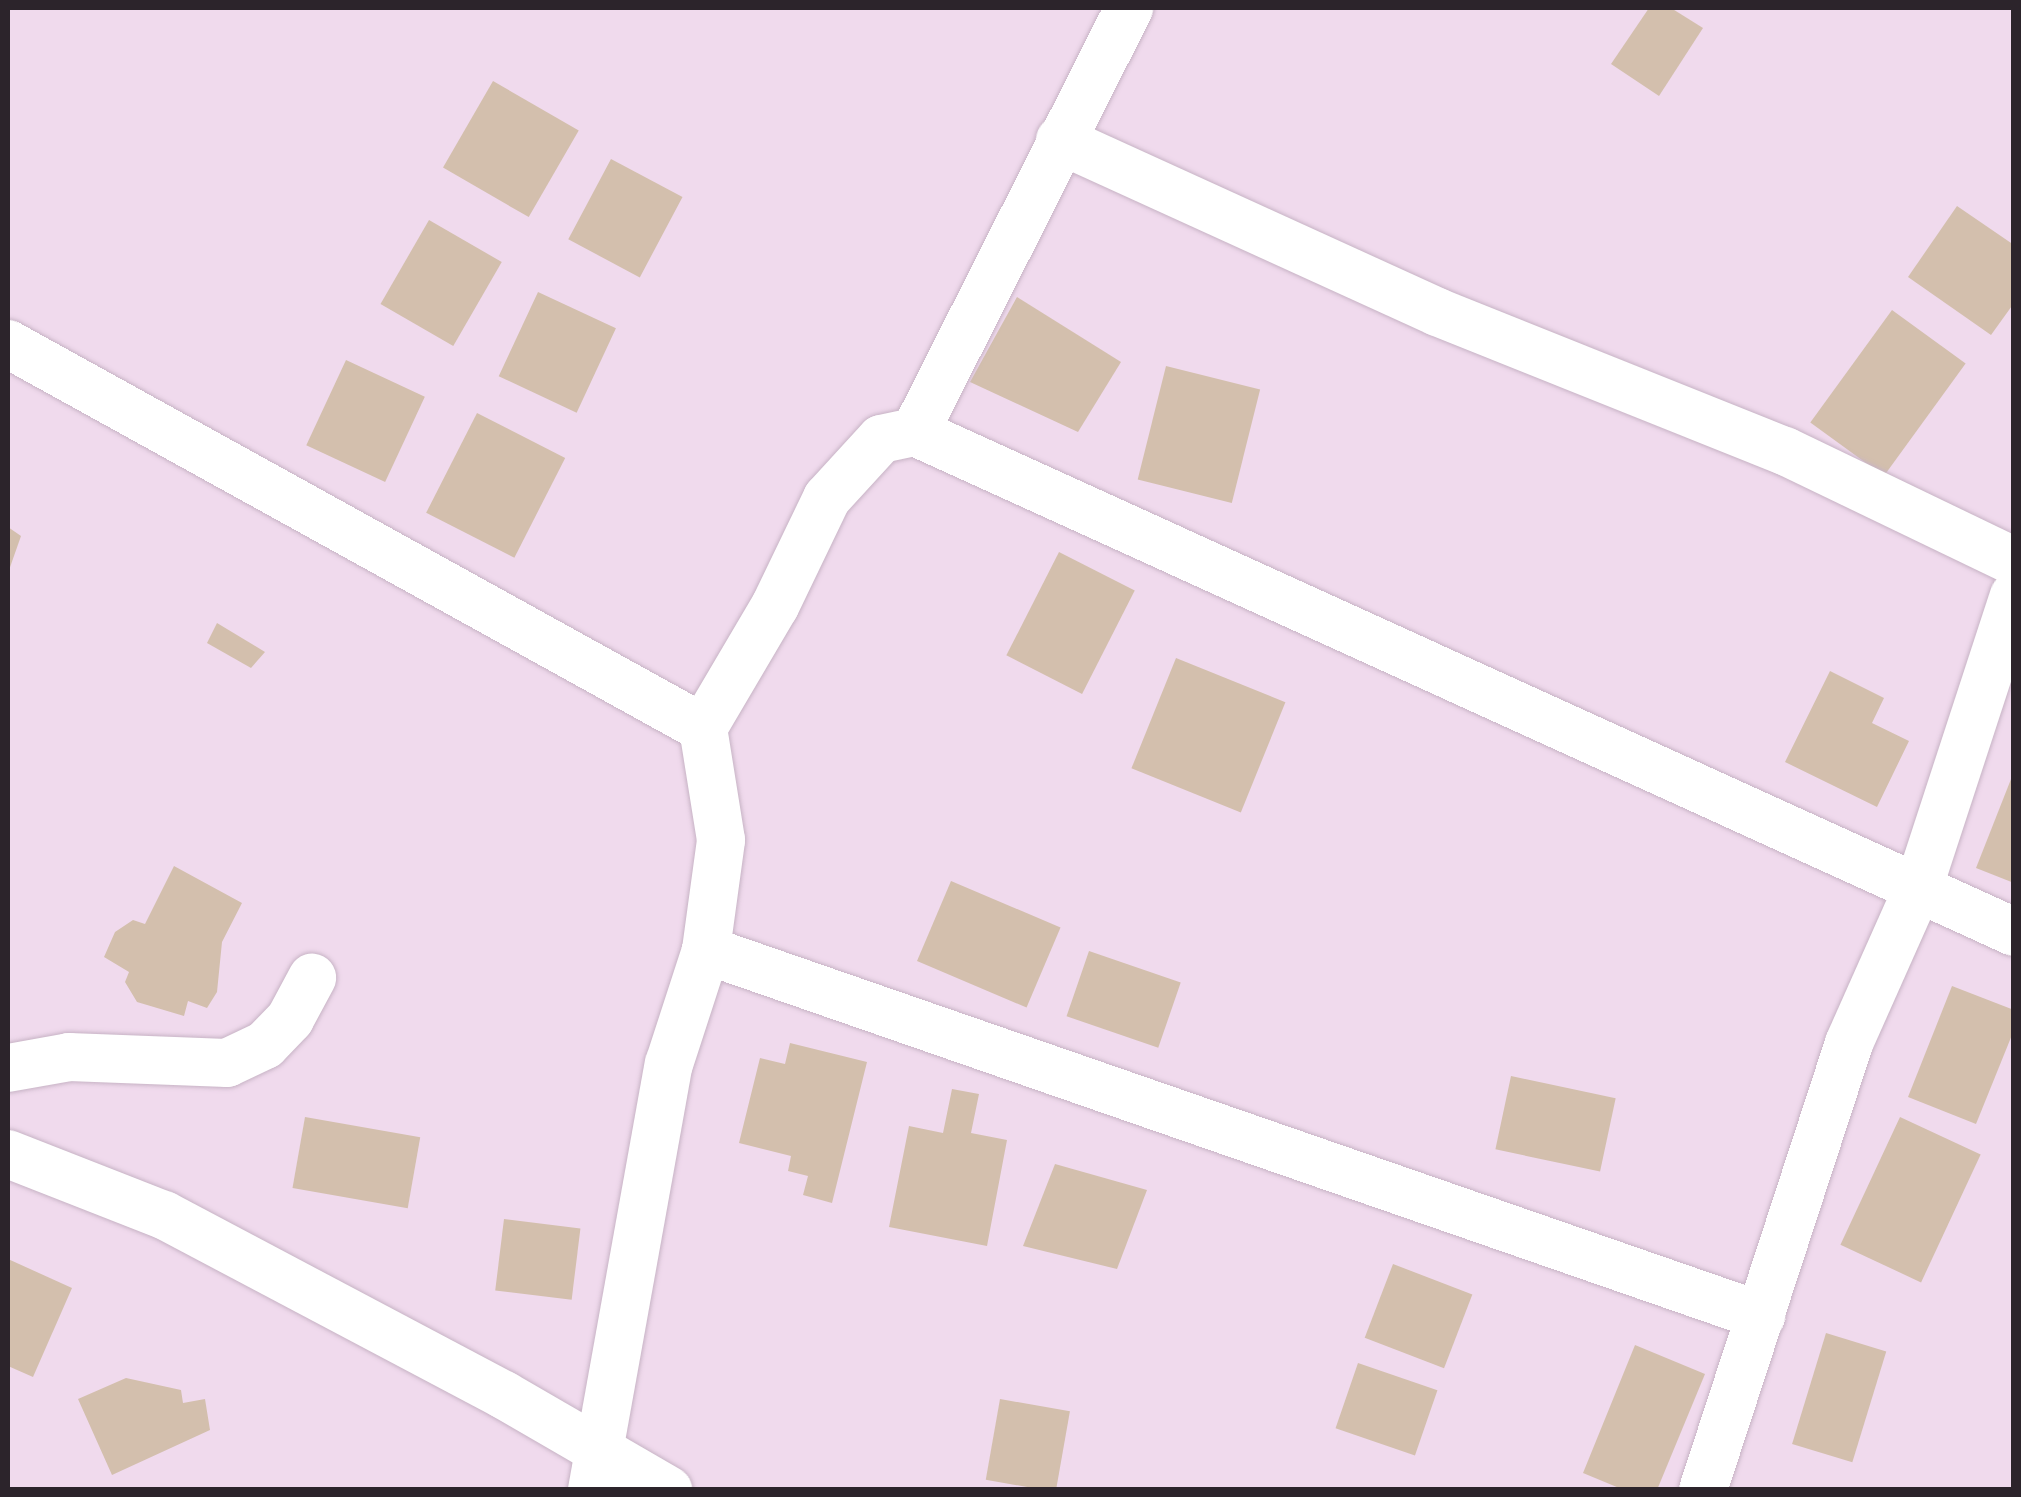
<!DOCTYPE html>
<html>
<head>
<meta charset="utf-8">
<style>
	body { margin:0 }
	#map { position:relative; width:2021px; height:1497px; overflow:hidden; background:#f0daed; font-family:Roboto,sans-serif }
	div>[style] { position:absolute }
	.building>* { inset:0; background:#d3bfad; transform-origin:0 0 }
	.roads { filter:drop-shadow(0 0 2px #c7b3c5) drop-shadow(0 0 2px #c7b3c5) }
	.minor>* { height:48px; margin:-24px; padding:0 24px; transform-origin:24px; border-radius:24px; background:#fff }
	span { translate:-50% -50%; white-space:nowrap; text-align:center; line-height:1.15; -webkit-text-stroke:10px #fff; paint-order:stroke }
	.frame { position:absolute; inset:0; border:10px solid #2c242b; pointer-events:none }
</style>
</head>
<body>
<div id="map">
	<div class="building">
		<div style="clip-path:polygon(1649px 8px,1671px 8px,1703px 28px,1659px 96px,1611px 64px)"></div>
		<div style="left:493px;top:81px;width:99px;height:100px;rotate:30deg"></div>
		<div style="left:611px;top:159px;width:81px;height:91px;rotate:28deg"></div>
		<div style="clip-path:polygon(1957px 206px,2014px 245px,2014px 303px,1991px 335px,1908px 277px)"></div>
		<div style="left:429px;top:220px;width:84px;height:97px;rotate:30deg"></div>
		<div style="left:538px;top:292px;width:86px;height:93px;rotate:25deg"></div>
		<div style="clip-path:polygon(1017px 297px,1121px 362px,1078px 432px,970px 382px)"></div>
		<div style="left:1892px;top:310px;width:91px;height:139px;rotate:36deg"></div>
		<div style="left:346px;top:360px;width:87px;height:94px;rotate:25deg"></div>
		<div style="left:1166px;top:366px;width:97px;height:117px;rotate:14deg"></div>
		<div style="left:477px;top:413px;width:99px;height:112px;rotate:27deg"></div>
		<div style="clip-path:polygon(8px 527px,21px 536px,8px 573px)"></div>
		<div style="left:1059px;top:552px;width:85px;height:116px;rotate:27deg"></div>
		<div style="clip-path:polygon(217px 623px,265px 652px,251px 668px,207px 643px)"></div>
		<div style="left:1176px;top:658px;width:118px;height:119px;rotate:22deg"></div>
		<div style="clip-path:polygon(1830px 671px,1884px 698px,1872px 723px,1909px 741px,1877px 807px,1785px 762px)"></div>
		<div style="clip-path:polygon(2013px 774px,2014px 774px,2014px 883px,1976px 868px)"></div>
		<div style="clip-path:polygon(174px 866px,242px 903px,222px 942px,217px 992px,207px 1008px,188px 1001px,184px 1016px,137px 1002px,125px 982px,129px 972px,104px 957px,115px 932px,133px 920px,145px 924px)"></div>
		<div style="left:951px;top:881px;width:119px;height:87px;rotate:23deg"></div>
		<div style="left:1089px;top:951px;width:97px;height:69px;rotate:19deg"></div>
		<div style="clip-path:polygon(1952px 986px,2014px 1010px,2014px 1030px,1976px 1124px,1908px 1097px)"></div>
		<div style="clip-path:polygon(790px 1043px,867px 1062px,832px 1203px,803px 1195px,808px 1176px,788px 1171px,791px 1156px,739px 1143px,760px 1058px,785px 1064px)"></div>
		<div style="left:1511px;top:1076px;width:107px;height:75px;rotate:12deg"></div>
		<div style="clip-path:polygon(952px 1089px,979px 1094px,971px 1133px,1007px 1140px,987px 1246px,889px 1227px,909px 1126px,943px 1133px)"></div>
		<div style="left:305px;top:1117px;width:117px;height:72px;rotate:10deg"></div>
		<div style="left:1900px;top:1117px;width:89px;height:141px;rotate:25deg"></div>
		<div style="clip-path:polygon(1055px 1164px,1147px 1190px,1117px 1269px,1023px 1246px)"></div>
		<div style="left:504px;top:1219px;width:77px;height:72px;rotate:7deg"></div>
		<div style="clip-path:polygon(8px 1259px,72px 1288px,33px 1377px,8px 1366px)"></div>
		<div style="left:1393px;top:1264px;width:85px;height:79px;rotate:21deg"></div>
		<div style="left:1826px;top:1333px;width:63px;height:116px;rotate:17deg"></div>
		<div style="clip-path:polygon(1635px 1345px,1705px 1374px,1657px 1490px,1624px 1490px,1583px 1473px)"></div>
		<div style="left:1358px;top:1363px;width:84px;height:69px;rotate:19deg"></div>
		<div style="clip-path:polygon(126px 1378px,181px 1390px,183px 1403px,205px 1399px,210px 1430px,112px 1475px,78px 1399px)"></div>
		<div style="left:1000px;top:1399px;width:71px;height:82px;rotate:10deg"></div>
	</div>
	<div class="roads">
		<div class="minor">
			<div style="left:1060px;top:140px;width:414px;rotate:24.5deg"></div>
			<div style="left:1437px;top:312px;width:375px;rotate:21.8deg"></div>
			<div style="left:1785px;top:451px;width:254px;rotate:25.7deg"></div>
			<div style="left:8px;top:344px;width:794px;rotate:28.92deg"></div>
			<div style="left:915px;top:432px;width:475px;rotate:-63.2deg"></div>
			<div style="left:706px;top:950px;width:1117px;rotate:19.13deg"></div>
			<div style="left:8px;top:1068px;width:62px;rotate:-10.2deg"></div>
			<div style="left:69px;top:1057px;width:158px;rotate:2.2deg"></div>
			<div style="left:227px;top:1063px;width:42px;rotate:-25.3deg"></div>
			<div style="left:265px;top:1045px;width:36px;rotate:-46deg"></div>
			<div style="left:290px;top:1019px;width:47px;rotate:-61.8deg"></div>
			<div style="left:8px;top:1154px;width:168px;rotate:21.4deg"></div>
			<div style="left:164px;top:1215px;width:385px;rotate:27.9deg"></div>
			<div style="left:504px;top:1395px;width:190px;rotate:30.1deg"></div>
			<div style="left:592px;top:1490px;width:433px;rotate:-79.8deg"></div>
			<div style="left:669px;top:1064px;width:120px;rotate:-72deg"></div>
			<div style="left:706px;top:950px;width:111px;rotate:-82.2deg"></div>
			<div style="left:721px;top:840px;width:113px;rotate:-99.1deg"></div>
			<div style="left:703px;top:728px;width:142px;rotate:-59.5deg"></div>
			<div style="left:775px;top:606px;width:120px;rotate:-64.3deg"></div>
			<div style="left:827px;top:498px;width:80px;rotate:-47.5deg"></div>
			<div style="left:881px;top:439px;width:35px;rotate:-12deg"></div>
			<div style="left:915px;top:432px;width:1207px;rotate:24.46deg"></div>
			<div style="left:1703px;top:1490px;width:470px;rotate:-71.9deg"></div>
			<div style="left:1849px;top:1043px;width:172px;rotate:-66deg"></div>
			<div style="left:1919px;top:886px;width:305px;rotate:-71.9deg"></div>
		</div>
	</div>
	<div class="frame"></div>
</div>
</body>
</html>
